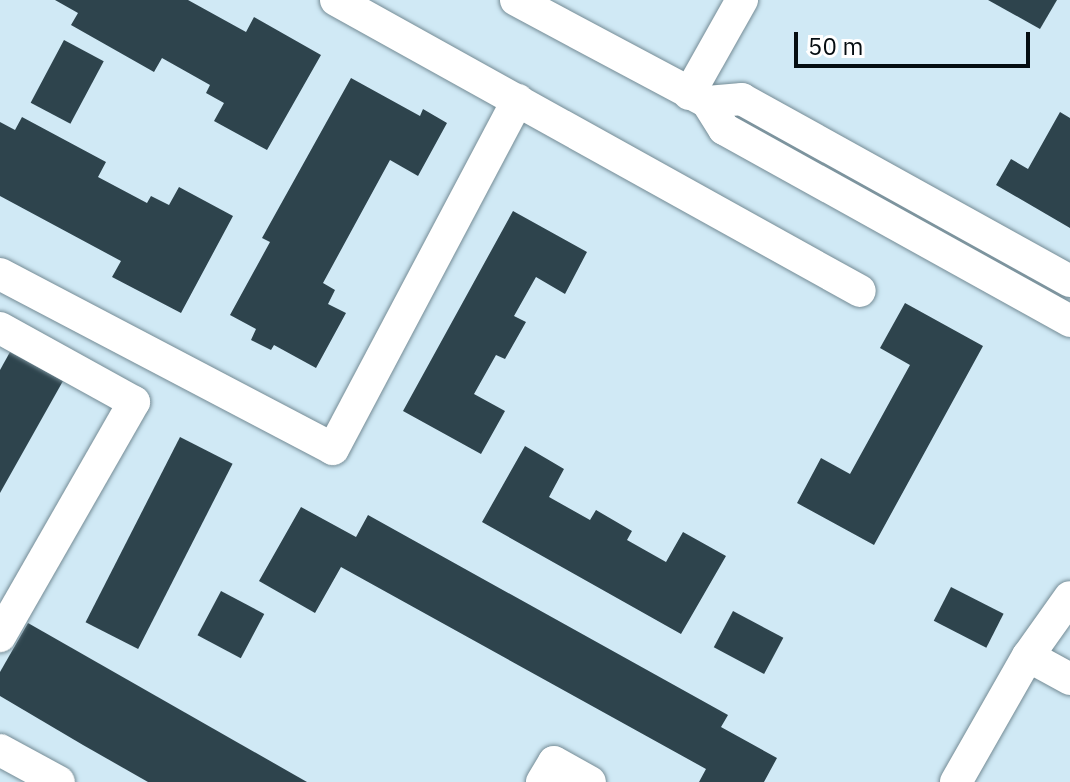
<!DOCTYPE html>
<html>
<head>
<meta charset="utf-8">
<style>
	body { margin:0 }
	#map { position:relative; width:1070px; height:782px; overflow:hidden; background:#d0e9f5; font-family:"IBM Plex Sans",sans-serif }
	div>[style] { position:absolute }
	.building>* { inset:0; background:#2e444d; transform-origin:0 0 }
	.roads { filter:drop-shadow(0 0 2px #748b95) drop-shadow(0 0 2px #748b95) }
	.minor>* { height:32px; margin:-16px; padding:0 16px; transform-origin:16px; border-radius:16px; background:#fff }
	span { translate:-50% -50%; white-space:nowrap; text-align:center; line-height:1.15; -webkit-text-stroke:8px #fff; paint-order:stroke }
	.scale { position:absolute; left:794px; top:32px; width:236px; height:36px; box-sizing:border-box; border:4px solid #050d11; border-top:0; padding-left:10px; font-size:24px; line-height:28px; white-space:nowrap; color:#050d11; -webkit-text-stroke:6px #fff; paint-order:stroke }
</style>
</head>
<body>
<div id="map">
	<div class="building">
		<div style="clip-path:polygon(55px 0,188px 0,246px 32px,254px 17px,321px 55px,267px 150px,214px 121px,224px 103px,206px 93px,210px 85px,162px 58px,154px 72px,71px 25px,78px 13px)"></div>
		<div style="clip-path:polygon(988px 0,1057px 0,1040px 29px)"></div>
		<div style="left:64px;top:40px;width:45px;height:71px;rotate:28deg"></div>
		<div style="clip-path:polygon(351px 78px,420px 116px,423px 109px,447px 123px,418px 176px,390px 160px,323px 283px,335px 290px,328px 304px,346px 313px,316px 368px,274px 345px,271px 350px,251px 340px,256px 329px,230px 315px,270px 242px,262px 238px)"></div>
		<div style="clip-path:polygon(1060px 112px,1070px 118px,1070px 228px,996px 185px,1011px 159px,1028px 169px)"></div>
		<div style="clip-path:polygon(22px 117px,106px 162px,98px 177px,147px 203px,151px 196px,169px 205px,179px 187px,233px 216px,181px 313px,112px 277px,121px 261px,0 196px,0 122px,15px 130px)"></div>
		<div style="clip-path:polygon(513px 211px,587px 252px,565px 294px,536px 277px,514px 316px,526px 322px,505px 359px,496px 355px,474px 394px,505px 411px,481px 454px,403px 411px)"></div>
		<div style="clip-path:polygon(905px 303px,983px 346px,874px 545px,797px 503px,821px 458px,850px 474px,910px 365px,880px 348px)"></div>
		<div style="clip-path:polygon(10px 352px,63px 381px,0 493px,0 370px)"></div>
		<div style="left:180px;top:437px;width:59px;height:208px;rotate:27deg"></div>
		<div style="clip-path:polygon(525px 446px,564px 469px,549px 497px,590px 520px,596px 510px,632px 531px,627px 540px,666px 562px,683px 532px,726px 556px,681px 634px,482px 522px)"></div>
		<div style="clip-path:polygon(301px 507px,356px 537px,368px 515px,728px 715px,721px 727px,777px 758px,764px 782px,699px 782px,706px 769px,341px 567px,315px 613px,259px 581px)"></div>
		<div style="left:951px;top:587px;width:59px;height:38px;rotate:27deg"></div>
		<div style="left:221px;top:591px;width:49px;height:50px;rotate:28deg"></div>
		<div style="left:733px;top:611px;width:57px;height:41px;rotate:28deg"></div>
		<div style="clip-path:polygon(28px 623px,307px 782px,148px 782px,83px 745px,0 696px,0 672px)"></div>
	</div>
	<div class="roads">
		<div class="minor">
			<div style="left:336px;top:0;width:599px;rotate:29.05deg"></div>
			<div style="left:516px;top:0;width:217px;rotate:28.1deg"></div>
			<div style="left:689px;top:94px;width:108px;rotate:-60.6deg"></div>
			<div style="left:0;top:274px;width:376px;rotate:27.7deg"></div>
			<div style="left:333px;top:449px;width:395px;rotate:-62.1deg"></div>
			<div style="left:1070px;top:281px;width:375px;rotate:-151deg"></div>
			<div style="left:742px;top:99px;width:35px;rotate:175deg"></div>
			<div style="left:707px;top:102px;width:32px;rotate:58deg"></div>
			<div style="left:724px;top:129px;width:396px;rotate:29deg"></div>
			<div style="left:0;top:328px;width:153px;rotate:28.9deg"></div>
			<div style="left:134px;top:402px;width:270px;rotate:119.8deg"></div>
			<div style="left:1028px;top:656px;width:48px;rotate:28.7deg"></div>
			<div style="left:0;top:750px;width:67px;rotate:28.5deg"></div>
			<div style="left:542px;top:782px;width:23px;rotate:-59deg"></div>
			<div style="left:554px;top:762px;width:41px;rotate:29.1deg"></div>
			<div style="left:956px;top:782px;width:145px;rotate:-60.3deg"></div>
			<div style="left:1028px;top:656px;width:72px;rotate:-54.6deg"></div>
		</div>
	</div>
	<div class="scale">50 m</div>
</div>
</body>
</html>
